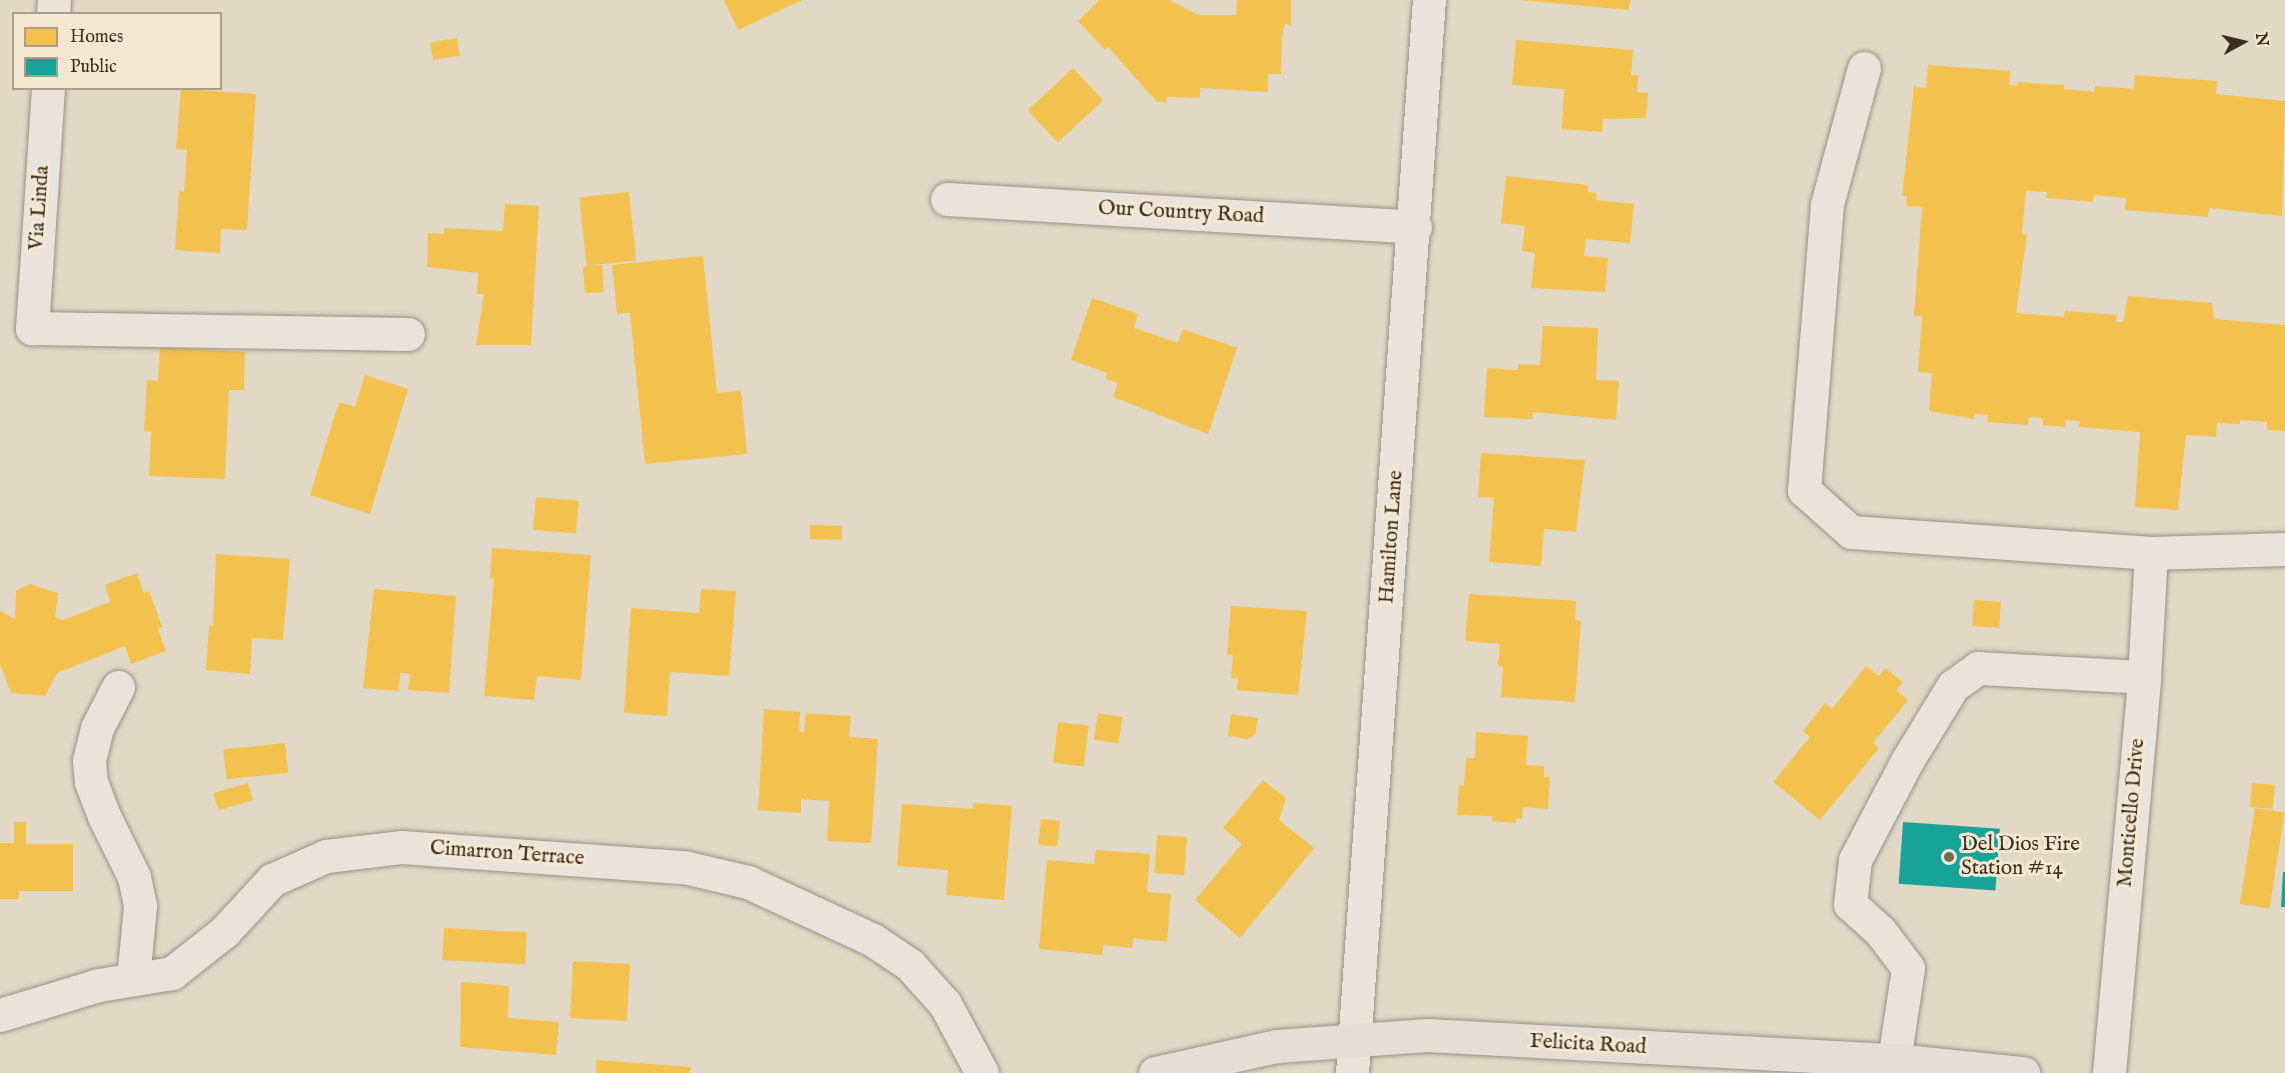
<!DOCTYPE html>
<html>
<head>
<meta charset="utf-8">
<style>
	body { margin:0 }
	#map { position:relative; width:2285px; height:1073px; overflow:hidden; background:#e2d8c6; font-family:"IM FELL English",serif }
	div>[style] { position:absolute }
	.homes>* { inset:0; background:#f2c14e; transform-origin:0 0 }
	.public>* { inset:0; background:#17a398; transform-origin:0 0 }
	.roads { filter:drop-shadow(0 0 2px #989185) drop-shadow(0 0 2px #989185) }
	.minor>* { height:33px; margin:-16.5px; padding:0 16.5px; transform-origin:16.5px; border-radius:16.5px; background:#e9e3da }
	.major>* { height:33px; margin:-16.5px; padding:0 16.5px; transform-origin:16.5px; border-radius:16.5px; background:#e5ded4 }
	.dots>* { width:16px; height:16px; translate:-50% -50%; box-sizing:border-box; border:3px solid #f5e8d2; border-radius:50% }
	span { translate:-50% -50%; white-space:nowrap; text-align:center; line-height:1.15; -webkit-text-stroke:6px #f5e8d2; paint-order:stroke }
	.street-label { font-size:21px; color:#392d1e }
	.poi-label { font-size:21px; color:#392d1e }
	.left { translate:0 -50%; text-align:left }
	.legend { position:absolute; left:12px; top:12px; width:210px; height:78px; box-sizing:border-box; background:#f5e8d2; border:2px solid #aa9d8a; margin:0; padding:8px 10px; list-style:none; font-size:18px; color:#392d1e }
	.legend li { display:flex; align-items:center; gap:12px; height:30px }
	.legend b { width:30px; border:2px solid #aa9d8a }
	.north { position:absolute; left:2213px; top:12px; width:60px; height:60px; -webkit-text-stroke:4px #f5e8d2; paint-order:stroke; rotate:82deg; font-size:16px; font-weight:700; line-height:24px; text-align:center; color:#392d1e }
	.north::after { content:''; display:block; margin:auto; width:21px; height:27px; background:#392d1e; clip-path:polygon(50% 0,100% 100%,50% 72%,0 100%) }
</style>
</head>
<body>
<div id="map">
	<div class="homes">
		<div style="clip-path:polygon(724px 0,802px 0,738px 30px)"></div>
		<div style="clip-path:polygon(1099px 0,1169px 0,1198px 15px,1236px 15px,1237px 0,1291px 0,1291px 25px,1285px 24px,1282px 36px,1281px 74px,1268px 74px,1268px 92px,1200px 88px,1200px 98px,1167px 97px,1167px 102px,1157px 102px,1108px 47px,1105px 50px,1078px 21px)"></div>
		<div style="clip-path:polygon(1518px 0,1630px 0,1629px 10px)"></div>
		<div style="left:457px;top:38px;width:18px;height:27px;rotate:81deg"></div>
		<div style="clip-path:polygon(1516px 40px,1633px 50px,1631px 75px,1638px 75px,1637px 92px,1648px 93px,1646px 118px,1603px 119px,1602px 132px,1562px 129px,1564px 89px,1512px 85px)"></div>
		<div style="clip-path:polygon(1928px 65px,2010px 71px,2009px 85px,2017px 86px,2017px 82px,2064px 85px,2064px 89px,2095px 92px,2095px 86px,2134px 89px,2135px 75px,2217px 81px,2216px 94px,2285px 101px,2282px 216px,2209px 208px,2208px 217px,2125px 210px,2126px 198px,2094px 195px,2093px 202px,2046px 198px,2047px 192px,2026px 191px,2022px 234px,2027px 234px,2016px 313px,2064px 317px,2065px 311px,2117px 315px,2116px 322px,2123px 322px,2128px 296px,2212px 303px,2214px 319px,2285px 325px,2285px 431px,2267px 430px,2267px 422px,2240px 420px,2240px 424px,2217px 423px,2216px 437px,2186px 435px,2178px 510px,2135px 507px,2140px 432px,2079px 427px,2080px 421px,2066px 420px,2065px 427px,2043px 425px,2043px 418px,2029px 417px,2028px 425px,1987px 422px,1988px 415px,1975px 414px,1974px 419px,1929px 411px,1932px 373px,1918px 372px,1922px 316px,1914px 316px,1922px 207px,1906px 206px,1907px 196px,1902px 196px,1914px 87px,1926px 88px)"></div>
		<div style="left:1073px;top:68px;width:44px;height:62px;rotate:47deg"></div>
		<div style="clip-path:polygon(181px 89px,256px 94px,247px 230px,221px 229px,220px 253px,175px 250px,179px 191px,184px 192px,187px 150px,176px 149px)"></div>
		<div style="clip-path:polygon(1506px 176px,1588px 185px,1588px 192px,1597px 193px,1596px 200px,1634px 204px,1630px 243px,1586px 239px,1584px 256px,1608px 258px,1605px 292px,1531px 288px,1535px 253px,1522px 251px,1525px 226px,1501px 223px)"></div>
		<div style="left:629px;top:192px;width:69px;height:50px;rotate:84deg"></div>
		<div style="clip-path:polygon(505px 204px,539px 206px,531px 345px,476px 345px,484px 294px,477px 294px,478px 273px,427px 267px,428px 233px,444px 234px,444px 228px,503px 231px)"></div>
		<div style="clip-path:polygon(703px 256px,717px 393px,741px 391px,747px 454px,645px 464px,630px 313px,617px 314px,612px 265px)"></div>
		<div style="left:602px;top:265px;width:27px;height:19px;rotate:86deg"></div>
		<div style="clip-path:polygon(1092px 298px,1138px 314px,1134px 328px,1178px 343px,1183px 329px,1237px 348px,1208px 434px,1113px 397px,1118px 383px,1106px 379px,1107px 373px,1071px 360px)"></div>
		<div style="clip-path:polygon(1543px 326px,1598px 328px,1596px 380px,1619px 381px,1616px 420px,1533px 412px,1532px 419px,1484px 417px,1487px 368px,1518px 370px,1518px 364px,1540px 365px)"></div>
		<div style="clip-path:polygon(160px 347px,245px 352px,244px 390px,229px 390px,225px 479px,149px 476px,151px 432px,144px 431px,147px 380px,158px 381px)"></div>
		<div style="clip-path:polygon(365px 375px,408px 389px,370px 514px,310px 495px,339px 402px,355px 407px)"></div>
		<div style="clip-path:polygon(1481px 453px,1585px 460px,1576px 532px,1544px 529px,1541px 566px,1489px 562px,1494px 498px,1478px 497px)"></div>
		<div style="left:536px;top:497px;width:43px;height:33px;rotate:5deg"></div>
		<div style="left:810px;top:525px;width:32px;height:14px;rotate:2deg"></div>
		<div style="clip-path:polygon(492px 548px,591px 555px,581px 680px,537px 676px,534px 700px,484px 696px,494px 579px,490px 579px)"></div>
		<div style="clip-path:polygon(216px 554px,290px 559px,283px 640px,252px 638px,250px 674px,206px 670px,209px 625px,213px 626px)"></div>
		<div style="clip-path:polygon(137px 573px,144px 593px,149px 591px,162px 627px,158px 629px,166px 651px,131px 664px,125px 646px,57px 673px,45px 696px,11px 693px,0 664px,0 611px,15px 619px,16px 591px,30px 584px,58px 593px,55px 617px,63px 620px,110px 602px,105px 585px)"></div>
		<div style="clip-path:polygon(374px 589px,456px 596px,449px 693px,408px 690px,410px 674px,400px 673px,399px 691px,363px 688px)"></div>
		<div style="clip-path:polygon(701px 589px,736px 591px,729px 676px,670px 672px,667px 716px,624px 713px,631px 608px,699px 613px)"></div>
		<div style="clip-path:polygon(1469px 594px,1576px 601px,1575px 620px,1581px 621px,1575px 702px,1501px 697px,1503px 667px,1498px 666px,1500px 644px,1465px 641px)"></div>
		<div style="left:1974px;top:600px;width:27px;height:26px;rotate:4deg"></div>
		<div style="clip-path:polygon(1231px 606px,1307px 611px,1298px 695px,1237px 690px,1238px 678px,1231px 678px,1233px 655px,1227px 655px)"></div>
		<div style="clip-path:polygon(1866px 666px,1879px 676px,1885px 668px,1903px 682px,1896px 690px,1908px 700px,1873px 743px,1879px 748px,1820px 820px,1773px 782px,1810px 737px,1803px 731px,1825px 703px,1832px 709px)"></div>
		<div style="clip-path:polygon(764px 709px,800px 712px,799px 732px,804px 732px,806px 713px,851px 716px,849px 737px,878px 739px,871px 843px,827px 841px,829px 801px,801px 799px,801px 813px,758px 810px)"></div>
		<div style="left:1098px;top:713px;width:25px;height:27px;rotate:9deg"></div>
		<div style="clip-path:polygon(1231px 714px,1258px 718px,1255px 735px,1248px 739px,1228px 736px)"></div>
		<div style="left:1058px;top:722px;width:31px;height:41px;rotate:7deg"></div>
		<div style="clip-path:polygon(1476px 732px,1528px 736px,1526px 765px,1544px 766px,1544px 777px,1550px 777px,1548px 809px,1523px 807px,1522px 819px,1516px 818px,1516px 823px,1492px 821px,1492px 816px,1457px 815px,1459px 785px,1464px 785px,1466px 758px,1475px 758px)"></div>
		<div style="left:285px;top:743px;width:30px;height:62px;rotate:84deg"></div>
		<div style="clip-path:polygon(1263px 780px,1286px 798px,1279px 820px,1314px 848px,1240px 938px,1195px 900px,1242px 844px,1223px 828px)"></div>
		<div style="left:248px;top:783px;width:18px;height:36px;rotate:74deg"></div>
		<div style="left:2252px;top:783px;width:23px;height:24px;rotate:5deg"></div>
		<div style="clip-path:polygon(973px 803px,1012px 806px,1004px 900px,946px 895px,948px 870px,897px 866px,902px 804px,973px 809px)"></div>
		<div style="left:2255px;top:808px;width:30px;height:97px;rotate:9deg"></div>
		<div style="left:1041px;top:819px;width:19px;height:26px;rotate:6deg"></div>
		<div style="clip-path:polygon(14px 822px,26px 822px,26px 844px,73px 844px,73px 891px,19px 891px,19px 899px,0 899px,0 843px,14px 843px)"></div>
		<div style="left:1157px;top:835px;width:30px;height:38px;rotate:4deg"></div>
		<div style="clip-path:polygon(1096px 850px,1150px 854px,1147px 892px,1171px 894px,1167px 942px,1133px 938px,1132px 948px,1103px 945px,1102px 955px,1039px 949px,1047px 860px,1094px 864px)"></div>
		<div style="left:444px;top:928px;width:83px;height:32px;rotate:3deg"></div>
		<div style="left:573px;top:961px;width:57px;height:57px;rotate:3deg"></div>
		<div style="clip-path:polygon(461px 982px,509px 986px,508px 1018px,559px 1022px,556px 1055px,460px 1047px)"></div>
		<div style="clip-path:polygon(596px 1060px,691px 1067px,690px 1073px,596px 1073px)"></div>
	</div>
	<div class="public">
		<div style="left:1903px;top:822px;width:97px;height:62px;rotate:4deg"></div>
		<div style="clip-path:polygon(2283px 872px,2285px 872px,2285px 907px,2281px 907px)"></div>
	</div>
	<div class="roads">
		<div class="minor">
			<div style="left:53px;top:14px;width:14px;rotate:-86deg"></div>
			<div style="left:1864px;top:68px;width:141px;rotate:105.2deg"></div>
			<div style="left:1827px;top:204px;width:287px;rotate:94.6deg"></div>
			<div style="left:1804px;top:490px;width:63px;rotate:41.8deg"></div>
			<div style="left:1851px;top:532px;width:301px;rotate:4deg"></div>
			<div style="left:2151px;top:553px;width:134px;rotate:-1.7deg"></div>
			<div style="left:48px;top:88px;width:241px;rotate:93.8deg"></div>
			<div style="left:32px;top:328px;width:376px;rotate:0.9deg"></div>
			<div style="left:947px;top:199px;width:469px;rotate:3.4deg"></div>
			<div style="left:118px;top:687px;width:46px;rotate:117.1deg"></div>
			<div style="left:97px;top:728px;width:33px;rotate:104deg"></div>
			<div style="left:89px;top:760px;width:22px;rotate:85deg"></div>
			<div style="left:91px;top:782px;width:36px;rotate:69deg"></div>
			<div style="left:104px;top:816px;width:68px;rotate:63.8deg"></div>
			<div style="left:134px;top:877px;width:30px;rotate:78deg"></div>
			<div style="left:140px;top:906px;width:73px;rotate:95.5deg"></div>
			<div style="left:0;top:1015px;width:103px;rotate:-16.9deg"></div>
			<div style="left:99px;top:985px;width:74px;rotate:-9.3deg"></div>
			<div style="left:172px;top:973px;width:66px;rotate:-38.3deg"></div>
			<div style="left:224px;top:932px;width:71px;rotate:-47.3deg"></div>
			<div style="left:272px;top:880px;width:59px;rotate:-24deg"></div>
			<div style="left:326px;top:856px;width:77px;rotate:-6.8deg"></div>
			<div style="left:402px;top:847px;width:283px;rotate:4.1deg"></div>
			<div style="left:684px;top:867px;width:66px;rotate:13.2deg"></div>
			<div style="left:748px;top:882px;width:138px;rotate:24.9deg"></div>
			<div style="left:873px;top:940px;width:45px;rotate:34deg"></div>
			<div style="left:910px;top:965px;width:52px;rotate:48.1deg"></div>
			<div style="left:945px;top:1004px;width:78px;rotate:61.8deg"></div>
			<div style="left:1894px;top:1060px;width:93px;rotate:-81.3deg"></div>
			<div style="left:1908px;top:968px;width:46px;rotate:-127.1deg"></div>
			<div style="left:1880px;top:931px;width:40px;rotate:-138deg"></div>
			<div style="left:1850px;top:904px;width:44px;rotate:-83.5deg"></div>
			<div style="left:1855px;top:860px;width:112px;rotate:-62.3deg"></div>
			<div style="left:1907px;top:761px;width:88px;rotate:-58.5deg"></div>
			<div style="left:1953px;top:686px;width:31px;rotate:-36deg"></div>
			<div style="left:1978px;top:668px;width:166px;rotate:3.1deg"></div>
			<div style="left:1352px;top:1073px;width:1076px;rotate:-85.9deg"></div>
			<div style="left:2109px;top:1073px;width:398px;rotate:-84.9deg"></div>
			<div style="left:2144px;top:677px;width:124px;rotate:-86.8deg"></div>
		</div>
		<div class="major">
			<div style="left:1155px;top:1073px;width:125px;rotate:-12.5deg"></div>
			<div style="left:1277px;top:1046px;width:150px;rotate:-4.2deg"></div>
			<div style="left:1427px;top:1035px;width:468px;rotate:3.1deg"></div>
			<div style="left:1894px;top:1060px;width:130px;rotate:5.8deg"></div>
		</div>
	</div>
	<div class="dots">
		<div style="left:1949px;top:857px;background:#746959"></div>
	</div>
	<div class="street-label">
		<span style="left:40px;top:208px;rotate:-86deg">Via Linda</span>
		<span style="left:1181px;top:213px;rotate:3deg">Our Country Road</span>
		<span style="left:1392px;top:537px;rotate:-86deg">Hamilton Lane</span>
		<span style="left:2132px;top:813px;rotate:-85deg">Monticello Drive</span>
		<span style="left:507px;top:854px;rotate:4deg">Cimarron Terrace</span>
		<span style="left:1588px;top:1045px;rotate:3deg">Felicita Road</span>
	</div>
	<div class="poi-label">
		<span class="left" style="left:1961px;top:857px">Del Dios Fire<br>Station #14</span>
	</div>
	<ul class="legend">
	<li><b style="height:16px;background:#f2c14e"></b>Homes</li>
	<li><b style="height:16px;background:#17a398"></b>Public</li>
	</ul>
	<div class="north">N</div>
</div>
</body>
</html>
